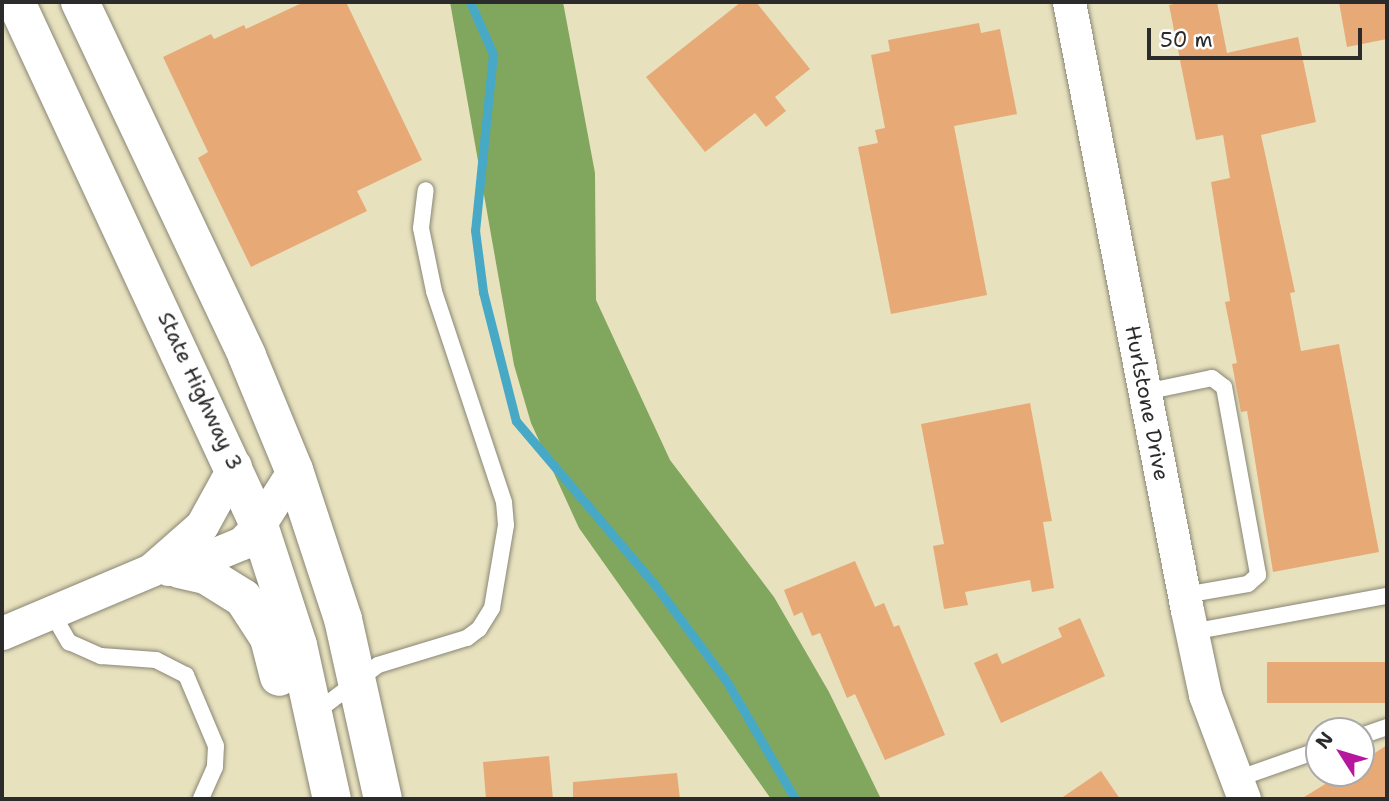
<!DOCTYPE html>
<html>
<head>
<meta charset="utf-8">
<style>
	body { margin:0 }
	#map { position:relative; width:1389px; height:801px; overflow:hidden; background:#e7e1be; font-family:"Shantell Sans",sans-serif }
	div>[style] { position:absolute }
	.forest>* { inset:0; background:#80a75d }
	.stream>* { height:9px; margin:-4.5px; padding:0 4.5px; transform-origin:4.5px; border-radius:4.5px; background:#48a9c7 }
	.building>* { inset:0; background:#e7aa76; transform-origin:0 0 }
	.roads { filter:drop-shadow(0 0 2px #898674) drop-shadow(0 0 2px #898674) }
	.lane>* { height:16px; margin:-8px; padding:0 8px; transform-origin:8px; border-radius:8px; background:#fff }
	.street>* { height:33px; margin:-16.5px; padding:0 16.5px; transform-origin:16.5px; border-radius:16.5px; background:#fff }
	.highway>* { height:38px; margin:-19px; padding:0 19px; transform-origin:19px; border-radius:19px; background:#fff }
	span { translate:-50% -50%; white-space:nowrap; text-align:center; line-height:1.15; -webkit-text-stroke:7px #fff; paint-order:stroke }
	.street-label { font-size:21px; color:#2b2b2b }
	.frame { position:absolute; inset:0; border:4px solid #2b2b2b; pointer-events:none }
	.north { position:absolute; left:1305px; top:717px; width:70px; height:70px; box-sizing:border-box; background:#fff; border:2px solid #aaa; border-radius:50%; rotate:307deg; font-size:19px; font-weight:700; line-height:28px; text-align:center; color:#2b2b2b }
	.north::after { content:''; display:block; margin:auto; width:24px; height:32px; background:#b5179e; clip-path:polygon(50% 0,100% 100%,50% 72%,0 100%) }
	.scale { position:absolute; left:1147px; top:28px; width:215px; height:32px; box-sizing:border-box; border:4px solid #2b2b2b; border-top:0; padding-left:9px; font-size:21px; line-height:24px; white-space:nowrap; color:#2b2b2b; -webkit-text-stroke:5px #fff; paint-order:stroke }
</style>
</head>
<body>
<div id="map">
	<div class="forest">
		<div style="clip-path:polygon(450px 2px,563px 2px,595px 173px,596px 300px,670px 460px,774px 597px,829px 692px,881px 799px,771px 799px,579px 528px,531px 423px,514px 365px)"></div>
	</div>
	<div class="stream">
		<div style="left:470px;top:2px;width:57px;rotate:66.1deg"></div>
		<div style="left:493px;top:54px;width:177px;rotate:95.8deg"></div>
		<div style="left:475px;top:230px;width:63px;rotate:82.6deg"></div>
		<div style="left:483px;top:292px;width:133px;rotate:75.7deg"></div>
		<div style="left:516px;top:421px;width:215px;rotate:49.7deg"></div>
		<div style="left:655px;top:585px;width:121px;rotate:53.4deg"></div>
		<div style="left:727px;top:682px;width:135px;rotate:59.8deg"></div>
	</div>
	<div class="building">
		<div style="clip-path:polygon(304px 2px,346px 2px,422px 160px,357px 191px,367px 211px,251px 267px,198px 158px,208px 152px,163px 57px,211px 34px,214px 39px,244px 25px,246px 29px)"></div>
		<div style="clip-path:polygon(741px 2px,756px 2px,810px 69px,775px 97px,786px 111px,766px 127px,755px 113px,705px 152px,646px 77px)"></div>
		<div style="clip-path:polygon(1183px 2px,1217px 2px,1227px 53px,1298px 37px,1316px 122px,1261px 135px,1295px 292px,1290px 293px,1301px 351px,1339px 344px,1379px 552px,1273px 572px,1247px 411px,1241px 412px,1232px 364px,1237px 363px,1225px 302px,1230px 301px,1211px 182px,1230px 178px,1223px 135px,1196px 140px,1169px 5px)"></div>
		<div style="clip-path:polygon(1339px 2px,1387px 2px,1387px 39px,1347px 47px)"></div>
		<div style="clip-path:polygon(979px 23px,981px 33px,1000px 29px,1017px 114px,954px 126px,987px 295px,891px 314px,858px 147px,878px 143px,875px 130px,885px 128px,871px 55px,890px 51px,888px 40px)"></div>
		<div style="clip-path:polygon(1030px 403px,1052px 521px,1043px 522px,1054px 588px,1032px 592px,1030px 580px,965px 592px,968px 605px,944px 609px,933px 546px,944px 544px,921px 424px)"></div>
		<div style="clip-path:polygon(855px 561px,875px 607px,884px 603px,894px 627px,899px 625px,945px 735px,885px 760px,855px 694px,847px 698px,820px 633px,812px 636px,802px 612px,794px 616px,784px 590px)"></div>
		<div style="clip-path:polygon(1080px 618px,1105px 676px,1001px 723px,974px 663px,997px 653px,1002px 664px,1062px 637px,1058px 628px)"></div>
		<div style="left:1387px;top:662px;width:41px;height:120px;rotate:90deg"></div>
		<div style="clip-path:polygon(1387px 745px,1387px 799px,1301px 799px,1343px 773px,1361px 773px,1361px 762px)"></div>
		<div style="clip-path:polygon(549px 756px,553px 799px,486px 799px,483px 762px)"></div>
		<div style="clip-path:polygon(1101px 771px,1120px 799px,1060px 799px)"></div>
		<div style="clip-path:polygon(677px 773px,680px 799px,573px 799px,573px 782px)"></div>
	</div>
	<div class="roads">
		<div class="lane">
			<div style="left:1145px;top:392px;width:68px;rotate:-11.8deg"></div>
			<div style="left:1212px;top:378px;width:15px;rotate:37deg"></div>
			<div style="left:1224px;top:387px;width:191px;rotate:79.7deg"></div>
			<div style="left:1258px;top:575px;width:13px;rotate:138deg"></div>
			<div style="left:1248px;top:584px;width:65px;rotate:170.2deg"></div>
			<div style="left:52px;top:613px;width:34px;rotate:60deg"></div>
			<div style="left:69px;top:642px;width:35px;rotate:24deg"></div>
			<div style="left:101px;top:656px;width:55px;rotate:4.2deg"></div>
			<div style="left:156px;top:660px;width:34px;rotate:27deg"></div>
			<div style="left:186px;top:675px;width:77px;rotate:67.1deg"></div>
			<div style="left:216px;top:746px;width:21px;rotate:93deg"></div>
			<div style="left:215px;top:767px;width:35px;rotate:114deg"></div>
			<div style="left:1192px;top:632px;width:198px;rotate:-10.5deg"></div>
			<div style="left:315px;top:713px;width:79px;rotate:-37.3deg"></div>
			<div style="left:378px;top:665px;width:93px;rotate:-16.9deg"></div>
			<div style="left:467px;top:638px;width:15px;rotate:-37deg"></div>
			<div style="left:479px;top:629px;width:25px;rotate:-58deg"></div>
			<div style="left:492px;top:608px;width:84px;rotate:-80.4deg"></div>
			<div style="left:506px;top:525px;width:23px;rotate:-95deg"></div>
			<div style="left:504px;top:502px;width:222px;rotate:-108.4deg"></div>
			<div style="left:434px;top:291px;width:64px;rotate:-101.7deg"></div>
			<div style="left:421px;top:228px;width:38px;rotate:-83deg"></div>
			<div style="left:1361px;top:736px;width:28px;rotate:-19deg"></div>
			<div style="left:1234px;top:780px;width:90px;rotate:-19.4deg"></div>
		</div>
		<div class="street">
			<div style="left:1069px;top:2px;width:619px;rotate:79.02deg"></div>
			<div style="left:1187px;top:610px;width:87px;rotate:78deg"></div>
			<div style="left:1205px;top:695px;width:111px;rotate:69.4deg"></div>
			<div style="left:168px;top:569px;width:11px"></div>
			<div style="left:179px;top:569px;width:68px;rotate:-22.4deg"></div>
			<div style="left:242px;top:543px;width:25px;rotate:-47deg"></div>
			<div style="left:259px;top:525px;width:65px;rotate:-57.5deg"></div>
			<div style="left:2px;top:633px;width:162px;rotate:-22.9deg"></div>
			<div style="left:151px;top:570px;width:68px;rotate:-41.4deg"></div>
			<div style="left:202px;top:525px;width:68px;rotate:-61.2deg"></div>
		</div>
		<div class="highway">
			<div style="left:16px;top:2px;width:577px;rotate:65.08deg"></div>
			<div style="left:259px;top:525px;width:126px;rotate:72deg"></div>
			<div style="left:298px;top:645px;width:158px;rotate:77.6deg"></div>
			<div style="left:80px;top:2px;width:391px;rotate:64.7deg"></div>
			<div style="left:247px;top:356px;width:123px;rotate:67.6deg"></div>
			<div style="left:294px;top:470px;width:157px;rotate:71.8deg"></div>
			<div style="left:343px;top:619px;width:184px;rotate:77.5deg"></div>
			<div style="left:179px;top:569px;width:28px;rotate:13deg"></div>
			<div style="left:206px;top:575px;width:44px;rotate:31.9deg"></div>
			<div style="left:243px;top:598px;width:48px;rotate:57deg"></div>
			<div style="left:269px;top:638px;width:40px;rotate:75.6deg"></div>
		</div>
	</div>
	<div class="street-label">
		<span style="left:200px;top:391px;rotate:65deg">State Highway 3</span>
		<span style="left:1147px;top:403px;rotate:79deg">Hurlstone Drive</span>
	</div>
	<div class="frame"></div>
	<div class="north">N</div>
	<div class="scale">50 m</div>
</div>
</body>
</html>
